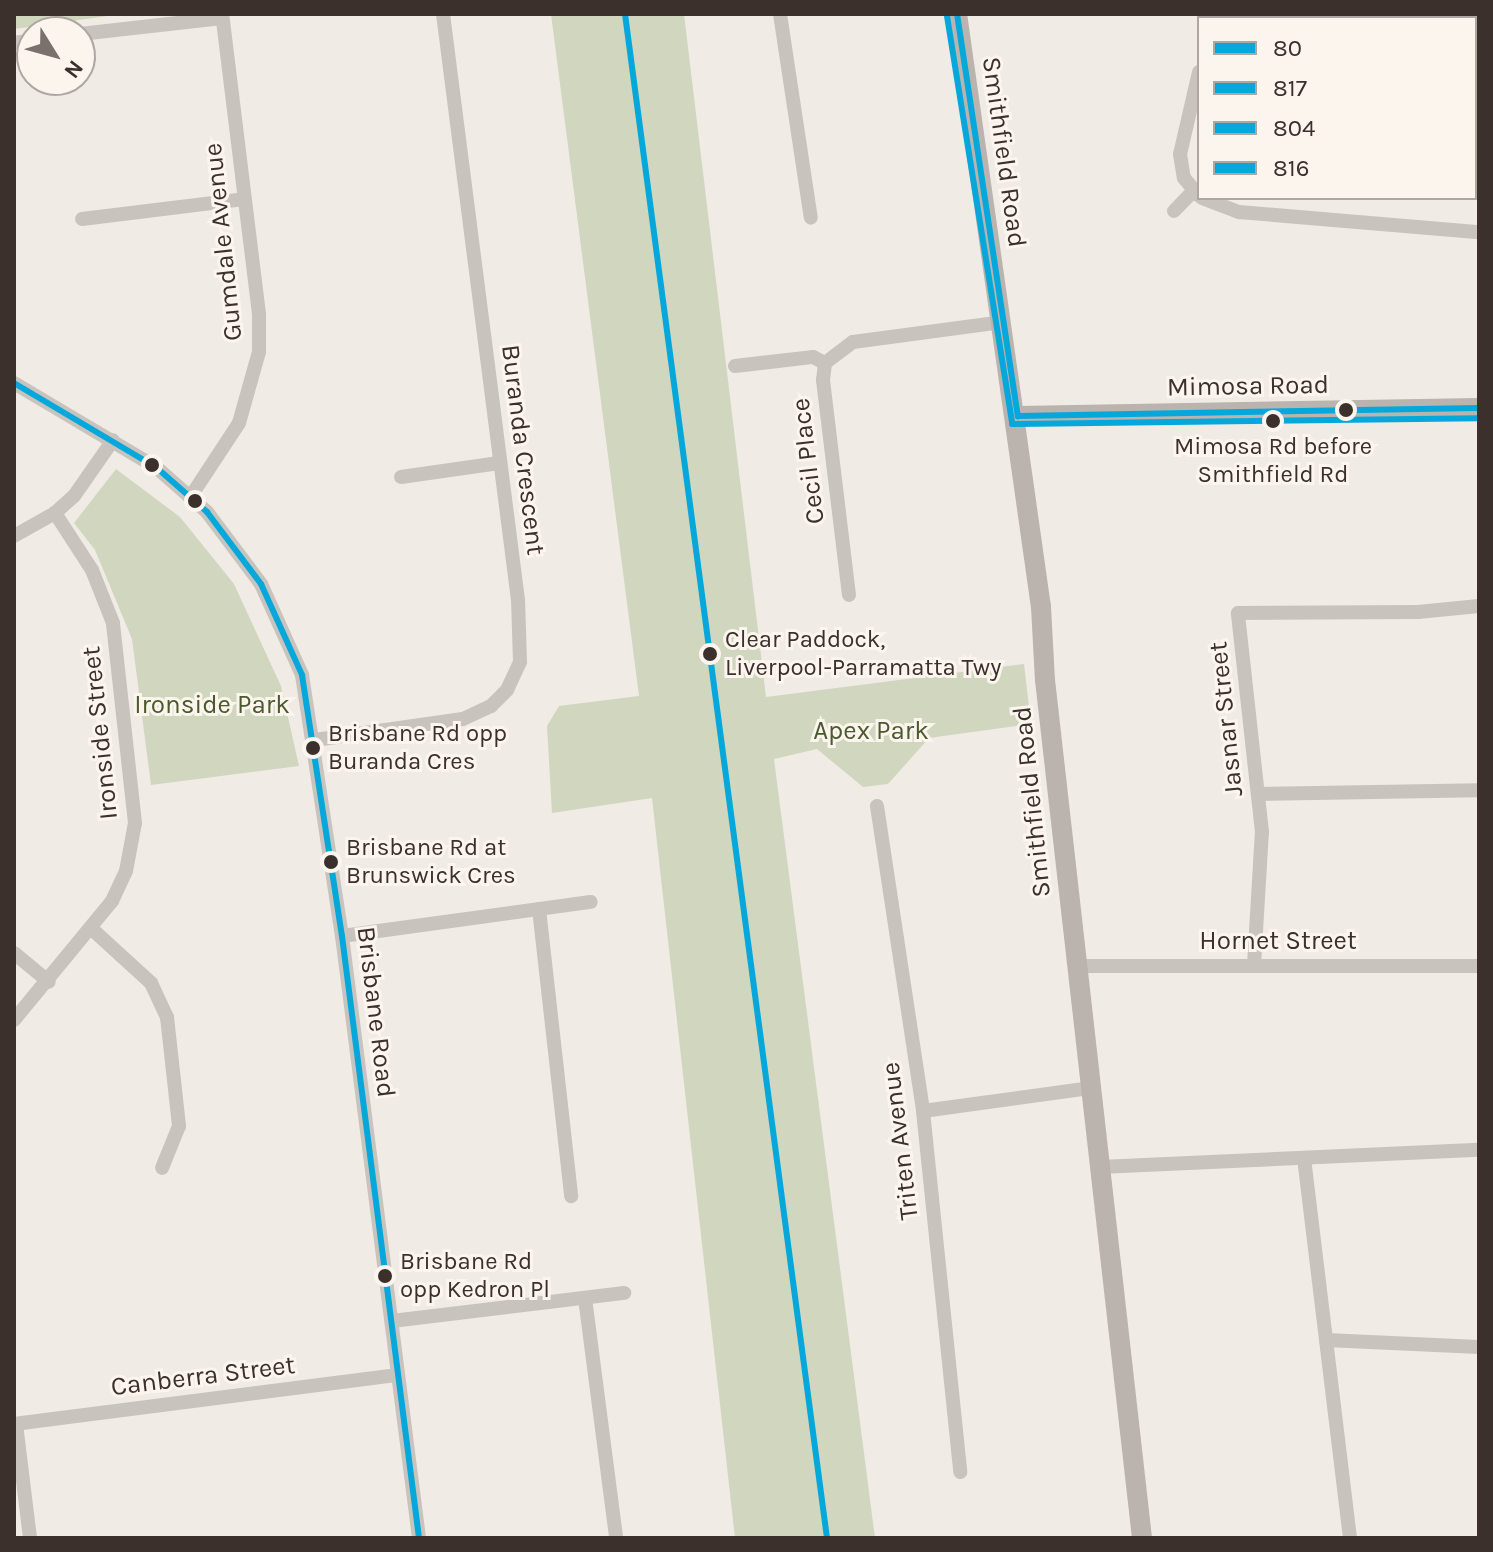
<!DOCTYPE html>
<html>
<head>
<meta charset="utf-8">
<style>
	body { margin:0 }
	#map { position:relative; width:1493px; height:1552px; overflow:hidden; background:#f0ebe5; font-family:Karla,sans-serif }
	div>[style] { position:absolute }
	.green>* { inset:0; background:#d1d6bf }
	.street>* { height:14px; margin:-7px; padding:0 7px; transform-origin:7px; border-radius:7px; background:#c9c3be }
	.secondary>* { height:20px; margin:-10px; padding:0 10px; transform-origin:10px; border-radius:10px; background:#bab3ae }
	.bus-1>* { height:6px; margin:-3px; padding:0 3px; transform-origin:3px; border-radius:3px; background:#06a8db }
	.bus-2>* { height:6px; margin:-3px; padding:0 3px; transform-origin:3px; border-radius:3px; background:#06a8db }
	.bus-3>* { height:6px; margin:-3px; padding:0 3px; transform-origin:3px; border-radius:3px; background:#06a8db }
	.bus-4>* { height:6px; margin:-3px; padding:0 3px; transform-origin:3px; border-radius:3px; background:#06a8db }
	.dots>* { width:22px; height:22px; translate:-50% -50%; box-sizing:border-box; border:4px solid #fbf5ee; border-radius:50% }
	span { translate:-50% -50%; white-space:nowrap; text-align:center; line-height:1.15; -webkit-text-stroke:6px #fbf5ee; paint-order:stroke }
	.bus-label { font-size:24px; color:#3b302b }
	.left { translate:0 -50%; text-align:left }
	.street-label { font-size:26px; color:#3b302b }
	.park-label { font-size:26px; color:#4a5a2e }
	.frame { position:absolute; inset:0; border:16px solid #3b302b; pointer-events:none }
	.legend { position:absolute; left:1197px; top:16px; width:280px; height:184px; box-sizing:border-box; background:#fbf5ee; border:2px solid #aea6a0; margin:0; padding:10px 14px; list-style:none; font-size:24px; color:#3b302b }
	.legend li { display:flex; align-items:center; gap:16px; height:40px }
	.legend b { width:40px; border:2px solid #aea6a0 }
	.north { position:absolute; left:16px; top:16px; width:80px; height:80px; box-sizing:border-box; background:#fbf5ee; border:2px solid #aea6a0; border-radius:50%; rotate:127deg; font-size:22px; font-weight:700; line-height:32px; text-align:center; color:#3b302b }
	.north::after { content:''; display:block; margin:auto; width:28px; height:36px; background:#7a716c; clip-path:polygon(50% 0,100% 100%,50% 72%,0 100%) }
</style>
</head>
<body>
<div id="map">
	<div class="green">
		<div style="clip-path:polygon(14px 14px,122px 14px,14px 29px)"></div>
		<div style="clip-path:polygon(551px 14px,684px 14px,766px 697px,1024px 664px,1031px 724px,929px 738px,888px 784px,863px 787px,817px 749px,774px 759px,875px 1538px,735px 1538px,652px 798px,552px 813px,547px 726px,559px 706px,639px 696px)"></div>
		<div style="clip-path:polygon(116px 469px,180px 517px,234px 584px,281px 686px,299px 766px,151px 785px,132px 639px,95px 550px,74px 523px)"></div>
	</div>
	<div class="street">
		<div style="left:780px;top:14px;width:206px;rotate:81.4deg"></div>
		<div style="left:1217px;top:18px;width:4px;rotate:-63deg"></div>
		<div style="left:80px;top:34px;width:143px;rotate:-6.4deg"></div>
		<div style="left:14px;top:43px;width:18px;rotate:-9deg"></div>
		<div style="left:1475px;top:61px;width:4px"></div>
		<div style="left:1199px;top:72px;width:84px;rotate:103deg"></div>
		<div style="left:1180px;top:154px;width:24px;rotate:81deg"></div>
		<div style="left:1184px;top:178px;width:23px;rotate:50deg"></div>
		<div style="left:1202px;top:198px;width:40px;rotate:21deg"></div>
		<div style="left:1239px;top:212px;width:241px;rotate:4.8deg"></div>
		<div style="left:1174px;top:211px;width:28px;rotate:-46deg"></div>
		<div style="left:82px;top:219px;width:163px;rotate:-7deg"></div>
		<div style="left:735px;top:366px;width:79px;rotate:-6.6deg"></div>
		<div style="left:813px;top:357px;width:13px;rotate:27deg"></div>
		<div style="left:14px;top:383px;width:166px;rotate:30.7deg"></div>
		<div style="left:157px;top:468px;width:67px;rotate:41.3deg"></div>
		<div style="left:207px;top:512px;width:90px;rotate:53.1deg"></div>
		<div style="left:261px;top:584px;width:100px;rotate:65.7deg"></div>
		<div style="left:302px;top:675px;width:264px;rotate:81.3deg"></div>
		<div style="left:342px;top:936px;width:607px;rotate:82.71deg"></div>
		<div style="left:401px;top:477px;width:99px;rotate:-8.1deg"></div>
		<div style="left:191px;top:496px;width:87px;rotate:-56.7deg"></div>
		<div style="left:239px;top:423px;width:74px;rotate:-74.3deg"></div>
		<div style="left:259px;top:352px;width:38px;rotate:-90deg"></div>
		<div style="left:259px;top:314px;width:302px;rotate:-97deg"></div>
		<div style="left:14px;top:536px;width:47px;rotate:-29.3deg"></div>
		<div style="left:55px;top:513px;width:25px;rotate:-42deg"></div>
		<div style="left:74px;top:496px;width:68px;rotate:-55.1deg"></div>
		<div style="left:849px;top:595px;width:217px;rotate:-96.9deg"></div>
		<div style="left:823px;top:380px;width:17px;rotate:-83deg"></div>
		<div style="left:825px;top:363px;width:35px;rotate:-37deg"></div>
		<div style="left:853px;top:342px;width:150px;rotate:-7.6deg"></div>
		<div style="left:315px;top:740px;width:149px;rotate:-8.1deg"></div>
		<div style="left:463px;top:719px;width:31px;rotate:-25deg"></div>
		<div style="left:491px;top:706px;width:23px;rotate:-45deg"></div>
		<div style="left:507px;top:690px;width:31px;rotate:-65deg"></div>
		<div style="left:520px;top:662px;width:62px;rotate:-91.8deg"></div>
		<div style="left:518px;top:600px;width:591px;rotate:-97.29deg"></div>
		<div style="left:1258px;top:794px;width:221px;rotate:-1deg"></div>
		<div style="left:877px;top:806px;width:308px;rotate:81.4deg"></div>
		<div style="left:923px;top:1111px;width:363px;rotate:84.1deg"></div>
		<div style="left:539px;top:909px;width:289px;rotate:83.6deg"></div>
		<div style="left:93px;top:930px;width:79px;rotate:42.4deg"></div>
		<div style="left:151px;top:983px;width:38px;rotate:65deg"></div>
		<div style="left:167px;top:1017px;width:110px;rotate:83.7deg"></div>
		<div style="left:179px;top:1126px;width:45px;rotate:112deg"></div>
		<div style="left:342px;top:936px;width:251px;rotate:-7.8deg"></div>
		<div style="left:14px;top:953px;width:45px;rotate:39.6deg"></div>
		<div style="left:1254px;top:965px;width:133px;rotate:-86.6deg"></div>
		<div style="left:1262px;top:832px;width:220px;rotate:-96.3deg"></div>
		<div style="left:1238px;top:613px;width:180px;rotate:-0.3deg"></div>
		<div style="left:1418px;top:612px;width:61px;rotate:-5.6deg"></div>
		<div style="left:1077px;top:966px;width:402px"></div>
		<div style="left:14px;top:1020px;width:154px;rotate:-50.5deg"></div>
		<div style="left:112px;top:901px;width:33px;rotate:-65deg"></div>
		<div style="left:126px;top:871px;width:49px;rotate:-79.4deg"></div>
		<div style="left:135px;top:823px;width:201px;rotate:-96.3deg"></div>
		<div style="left:113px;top:623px;width:57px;rotate:-111.6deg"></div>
		<div style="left:92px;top:570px;width:68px;rotate:-123deg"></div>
		<div style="left:923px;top:1111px;width:170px;rotate:-7.8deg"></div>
		<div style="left:1304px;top:1158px;width:383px;rotate:83.1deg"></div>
		<div style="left:1100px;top:1167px;width:379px;rotate:-2.6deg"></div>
		<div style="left:585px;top:1298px;width:242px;rotate:82.6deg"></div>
		<div style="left:392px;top:1321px;width:234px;rotate:-6.9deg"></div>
		<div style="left:1326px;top:1340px;width:153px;rotate:2.6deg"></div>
		<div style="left:14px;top:1424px;width:387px;rotate:-7.3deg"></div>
		<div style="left:16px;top:1424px;width:115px;rotate:83deg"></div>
	</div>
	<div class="secondary">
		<div style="left:957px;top:14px;width:599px;rotate:81.94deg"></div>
		<div style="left:1041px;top:607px;width:73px;rotate:86.9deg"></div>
		<div style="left:1045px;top:680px;width:863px;rotate:83.55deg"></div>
		<div style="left:1018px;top:416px;width:461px;rotate:-1deg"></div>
	</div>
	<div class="bus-1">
		<div style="left:625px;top:14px;width:1537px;rotate:82.45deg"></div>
	</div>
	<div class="bus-2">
		<div style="left:14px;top:383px;width:166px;rotate:30.7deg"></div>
		<div style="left:157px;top:468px;width:67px;rotate:41.3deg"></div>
		<div style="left:207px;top:512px;width:90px;rotate:53.1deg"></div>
		<div style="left:261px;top:584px;width:100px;rotate:65.7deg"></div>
		<div style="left:302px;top:675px;width:264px;rotate:81.3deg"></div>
		<div style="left:342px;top:936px;width:607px;rotate:82.71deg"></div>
	</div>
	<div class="bus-3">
		<div style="left:957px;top:14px;width:407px;rotate:81.4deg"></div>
		<div style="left:1018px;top:416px;width:461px;rotate:-1deg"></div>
	</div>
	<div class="bus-4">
		<div style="left:947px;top:16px;width:413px;rotate:80.9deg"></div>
		<div style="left:1012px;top:424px;width:467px;rotate:-0.7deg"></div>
	</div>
	<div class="dots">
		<div style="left:1346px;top:410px;background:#3b302b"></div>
		<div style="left:1273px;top:421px;background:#3b302b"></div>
		<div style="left:152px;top:465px;background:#3b302b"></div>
		<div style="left:195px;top:501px;background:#3b302b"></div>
		<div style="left:710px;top:654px;background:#3b302b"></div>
		<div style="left:313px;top:748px;background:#3b302b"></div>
		<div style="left:331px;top:862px;background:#3b302b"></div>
		<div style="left:385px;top:1276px;background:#3b302b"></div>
	</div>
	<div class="bus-label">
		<span style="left:1273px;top:461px">Mimosa Rd before<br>Smithfield Rd</span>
		<span class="left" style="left:725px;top:654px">Clear Paddock,<br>Liverpool-Parramatta Twy</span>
		<span class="left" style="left:328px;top:748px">Brisbane Rd opp<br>Buranda Cres</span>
		<span class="left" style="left:346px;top:862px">Brisbane Rd at<br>Brunswick Cres</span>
		<span class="left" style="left:400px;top:1276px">Brisbane Rd<br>opp Kedron Pl</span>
	</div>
	<div class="street-label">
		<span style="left:1004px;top:152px;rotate:82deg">Smithfield Road</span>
		<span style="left:223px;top:242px;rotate:-96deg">Gumdale Avenue</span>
		<span style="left:1248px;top:386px;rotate:-1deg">Mimosa Road</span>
		<span style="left:523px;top:450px;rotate:83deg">Buranda Crescent</span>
		<span style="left:808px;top:461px;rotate:-97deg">Cecil Place</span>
		<span style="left:1226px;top:719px;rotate:-96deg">Jasnar Street</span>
		<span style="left:100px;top:733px;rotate:-96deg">Ironside Street</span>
		<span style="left:1032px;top:802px;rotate:-96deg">Smithfield Road</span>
		<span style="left:1278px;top:941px">Hornet Street</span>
		<span style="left:376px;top:1012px;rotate:83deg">Brisbane Road</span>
		<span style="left:900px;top:1141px;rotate:-97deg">Triten Avenue</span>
		<span style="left:203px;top:1376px;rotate:-7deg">Canberra Street</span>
	</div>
	<div class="park-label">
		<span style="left:212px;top:705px">Ironside Park</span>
		<span style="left:871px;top:731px">Apex Park</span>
	</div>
	<div class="frame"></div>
	<ul class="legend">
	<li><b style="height:10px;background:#06a8db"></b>80</li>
	<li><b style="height:10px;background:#06a8db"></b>817</li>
	<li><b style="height:10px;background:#06a8db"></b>804</li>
	<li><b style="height:10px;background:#06a8db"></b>816</li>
	</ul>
	<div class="north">N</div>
</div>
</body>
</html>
